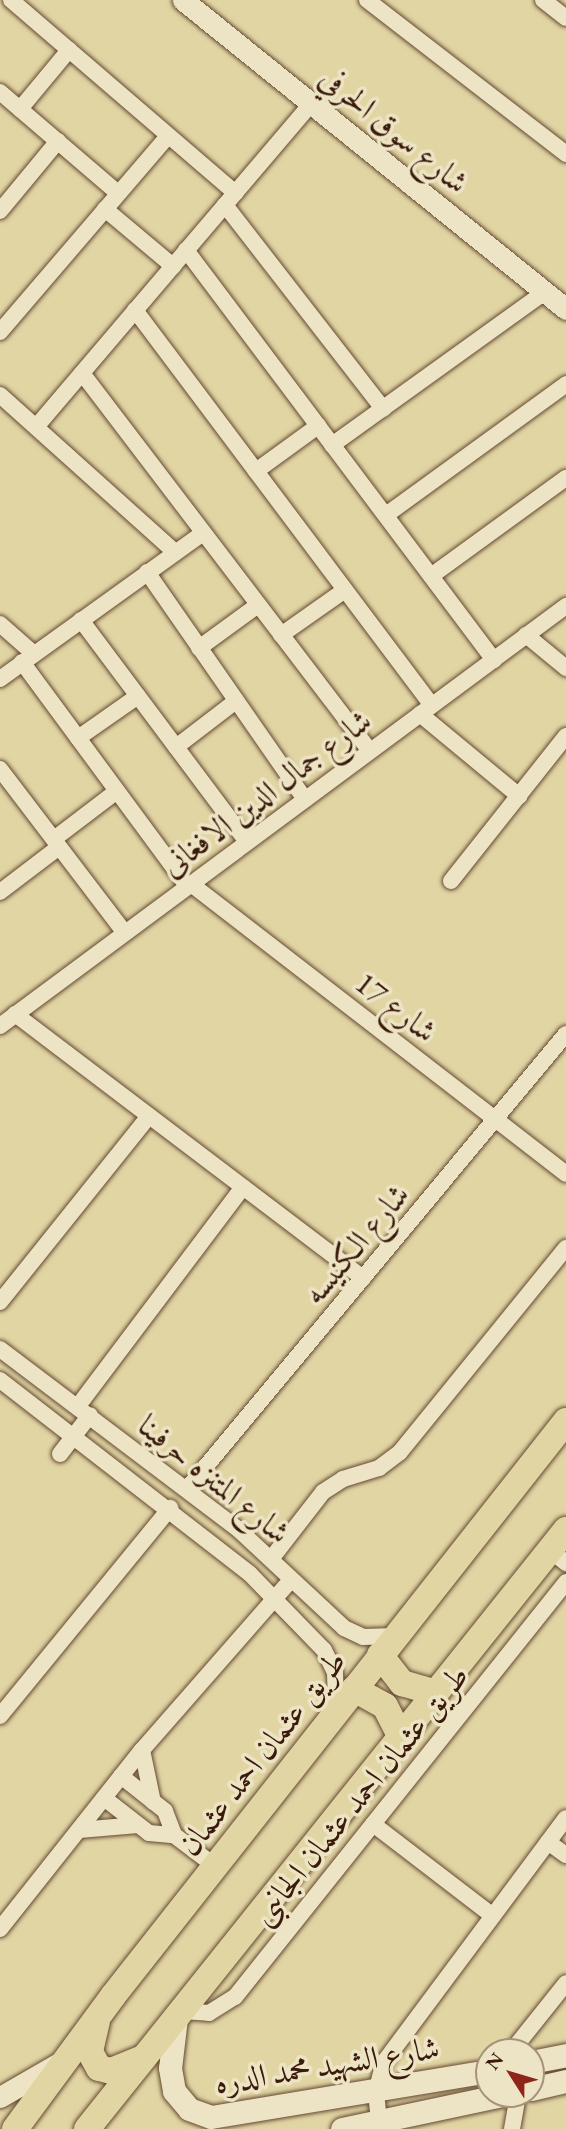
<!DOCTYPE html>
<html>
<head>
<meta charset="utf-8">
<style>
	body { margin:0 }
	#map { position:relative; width:566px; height:2129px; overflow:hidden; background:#e2d5a4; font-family:"EB Garamond",Amiri,serif }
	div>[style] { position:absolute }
	.roads { filter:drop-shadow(0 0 2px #644931) drop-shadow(0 0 2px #644931) }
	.minor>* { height:16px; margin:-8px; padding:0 8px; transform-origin:8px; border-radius:8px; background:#ece4c4 }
	.tertiary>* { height:21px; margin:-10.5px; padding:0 10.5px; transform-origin:10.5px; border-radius:10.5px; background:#ece4c4 }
	.secondary>* { height:23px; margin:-11.5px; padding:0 11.5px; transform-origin:11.5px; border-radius:11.5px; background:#ece4c4 }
	.primary>* { height:26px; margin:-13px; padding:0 13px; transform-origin:13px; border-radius:13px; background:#e2d5a4 }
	span { translate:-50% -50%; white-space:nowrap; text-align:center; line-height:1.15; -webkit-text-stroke:7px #ece4c4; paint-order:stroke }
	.street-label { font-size:32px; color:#3a1a0b }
	.north { position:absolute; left:475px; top:2038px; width:70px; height:70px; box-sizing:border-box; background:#ece4c4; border:2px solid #a5937a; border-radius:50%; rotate:307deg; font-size:19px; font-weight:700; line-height:28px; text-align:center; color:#3a1a0b }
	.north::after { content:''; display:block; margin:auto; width:24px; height:32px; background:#8f2418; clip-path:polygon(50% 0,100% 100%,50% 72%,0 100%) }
</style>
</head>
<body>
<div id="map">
	<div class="roads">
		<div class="minor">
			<div style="left:11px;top:0;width:296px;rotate:40.7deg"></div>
			<div style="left:367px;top:0;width:252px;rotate:37.7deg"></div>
			<div style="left:543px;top:0;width:29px;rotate:38deg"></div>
			<div style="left:0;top:92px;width:155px;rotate:40.6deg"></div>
			<div style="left:20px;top:109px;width:77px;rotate:-50.3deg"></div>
			<div style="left:225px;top:205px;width:258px;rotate:52.2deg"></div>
			<div style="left:105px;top:209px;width:89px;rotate:40deg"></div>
			<div style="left:0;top:211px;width:91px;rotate:-50.4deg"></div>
			<div style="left:186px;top:250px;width:513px;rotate:53.09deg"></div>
			<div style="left:135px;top:310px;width:494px;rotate:53.1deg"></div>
			<div style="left:0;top:332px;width:258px;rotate:-49.4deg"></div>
			<div style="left:82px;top:373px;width:475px;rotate:52.7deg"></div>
			<div style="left:0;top:395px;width:235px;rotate:41.9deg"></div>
			<div style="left:36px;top:427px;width:424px;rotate:-49.6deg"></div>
			<div style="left:332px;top:445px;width:262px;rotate:-35.7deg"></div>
			<div style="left:256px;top:471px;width:77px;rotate:-36deg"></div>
			<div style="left:386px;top:515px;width:223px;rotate:-36deg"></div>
			<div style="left:147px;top:572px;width:277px;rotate:55.2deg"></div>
			<div style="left:431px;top:576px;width:167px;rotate:-36deg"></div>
			<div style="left:81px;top:620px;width:277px;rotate:53.2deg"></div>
			<div style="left:0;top:624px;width:45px;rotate:41.4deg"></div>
			<div style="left:281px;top:635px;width:78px;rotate:-35.1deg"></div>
			<div style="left:526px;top:635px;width:52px;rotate:39.5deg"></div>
			<div style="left:199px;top:648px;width:73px;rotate:-36.1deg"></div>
			<div style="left:22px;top:662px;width:278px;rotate:53.6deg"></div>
			<div style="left:0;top:679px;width:250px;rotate:-35.7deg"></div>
			<div style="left:420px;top:714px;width:129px;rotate:39.6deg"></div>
			<div style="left:78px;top:738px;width:73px;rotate:-35deg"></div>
			<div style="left:176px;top:747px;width:76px;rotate:-37.5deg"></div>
			<div style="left:0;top:769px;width:206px;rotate:52.7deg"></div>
			<div style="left:54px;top:839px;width:79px;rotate:-37.3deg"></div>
			<div style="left:451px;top:881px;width:185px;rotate:-51.6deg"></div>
			<div style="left:191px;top:884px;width:474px;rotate:37.7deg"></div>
			<div style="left:0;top:892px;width:74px;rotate:-37.3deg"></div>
			<div style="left:15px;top:1014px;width:437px;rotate:37.2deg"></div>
			<div style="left:0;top:1026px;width:705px;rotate:-36.58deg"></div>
			<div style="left:0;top:1302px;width:238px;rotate:-51.3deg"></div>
			<div style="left:0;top:1349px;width:300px;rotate:37.1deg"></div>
			<div style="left:239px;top:1530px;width:144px;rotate:43deg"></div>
			<div style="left:344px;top:1628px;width:21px;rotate:25deg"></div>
			<div style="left:363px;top:1637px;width:32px;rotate:-2deg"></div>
			<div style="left:0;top:1380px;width:316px;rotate:37.8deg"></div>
			<div style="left:250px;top:1574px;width:106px;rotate:45.8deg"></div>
			<div style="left:324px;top:1650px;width:25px;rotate:64deg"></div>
			<div style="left:335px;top:1673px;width:35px;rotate:88deg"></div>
			<div style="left:78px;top:1406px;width:274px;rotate:-53deg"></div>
			<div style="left:60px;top:1454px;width:49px;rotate:-52.4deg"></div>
			<div style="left:187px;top:1489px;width:592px;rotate:-50.21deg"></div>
			<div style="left:550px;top:1550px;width:21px;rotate:39deg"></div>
			<div style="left:271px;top:1559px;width:85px;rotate:-52.2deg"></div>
			<div style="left:323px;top:1492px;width:24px;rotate:-33deg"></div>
			<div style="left:343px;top:1479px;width:38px;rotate:-17deg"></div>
			<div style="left:379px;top:1468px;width:26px;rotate:-37deg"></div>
			<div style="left:400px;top:1452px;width:263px;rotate:-50.9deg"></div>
			<div style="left:0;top:1716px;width:269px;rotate:-50.7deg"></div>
			<div style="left:142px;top:1750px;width:53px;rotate:78.1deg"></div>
			<div style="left:121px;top:1776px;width:56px;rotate:38.5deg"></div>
			<div style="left:165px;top:1811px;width:26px;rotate:69deg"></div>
			<div style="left:174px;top:1835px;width:51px;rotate:37.1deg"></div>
			<div style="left:104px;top:1798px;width:57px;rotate:37.9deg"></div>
			<div style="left:149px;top:1833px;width:25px;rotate:5deg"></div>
			<div style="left:373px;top:1824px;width:151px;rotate:37.5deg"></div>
			<div style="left:79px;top:1830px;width:59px;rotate:-4.8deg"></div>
			<div style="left:548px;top:1842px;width:22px;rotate:36deg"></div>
			<div style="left:0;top:1929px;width:228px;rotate:-51.6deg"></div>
			<div style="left:142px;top:1750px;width:225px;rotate:-48.8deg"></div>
			<div style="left:182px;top:2011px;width:27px;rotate:4deg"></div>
			<div style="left:209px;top:2013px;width:31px;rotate:-32deg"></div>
			<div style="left:235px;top:1997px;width:531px;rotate:-51.42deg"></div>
			<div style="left:511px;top:2052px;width:88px;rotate:-51.4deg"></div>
			<div style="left:379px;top:2121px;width:28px;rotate:-96deg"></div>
			<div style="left:376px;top:2093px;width:32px;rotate:-76deg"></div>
			<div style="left:384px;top:2062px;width:304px;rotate:-53.3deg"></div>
			<div style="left:512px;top:2129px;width:36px;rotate:-80deg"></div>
		</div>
		<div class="tertiary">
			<div style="left:183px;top:0;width:492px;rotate:38.9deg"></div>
			<div style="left:0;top:2097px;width:68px;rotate:-30deg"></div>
		</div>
		<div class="secondary">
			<div style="left:176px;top:2018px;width:50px;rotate:96.8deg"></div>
			<div style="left:170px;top:2068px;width:23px;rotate:80deg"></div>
			<div style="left:174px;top:2091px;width:23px;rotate:50deg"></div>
			<div style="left:189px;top:2109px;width:23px;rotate:20deg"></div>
			<div style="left:211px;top:2117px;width:282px;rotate:-9.4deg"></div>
			<div style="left:531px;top:2062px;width:36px;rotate:-11deg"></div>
			<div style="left:531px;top:2089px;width:36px;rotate:-13deg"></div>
			<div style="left:342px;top:2129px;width:168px;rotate:-12deg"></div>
		</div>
		<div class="primary">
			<div style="left:380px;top:1655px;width:36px;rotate:52deg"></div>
			<div style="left:402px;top:1683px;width:35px;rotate:16deg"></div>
			<div style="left:354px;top:1689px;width:35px;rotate:29deg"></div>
			<div style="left:385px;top:1706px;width:36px;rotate:63deg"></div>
			<div style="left:97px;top:2021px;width:32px;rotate:103deg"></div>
			<div style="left:90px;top:2052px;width:18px;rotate:61deg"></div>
			<div style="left:99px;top:2068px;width:12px;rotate:14deg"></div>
			<div style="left:111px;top:2071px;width:35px;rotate:-22deg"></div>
			<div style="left:15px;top:2129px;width:165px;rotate:-53.6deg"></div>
			<div style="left:113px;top:1996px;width:732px;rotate:-51.77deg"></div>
			<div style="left:87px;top:2129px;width:767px;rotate:-51.35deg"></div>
		</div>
	</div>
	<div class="street-label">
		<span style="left:394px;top:130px;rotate:39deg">شارع سوق الحرفي</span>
		<span style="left:266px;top:793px;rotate:-37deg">شارع جمال الدين الافغانى</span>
		<span style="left:396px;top:1007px;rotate:38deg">شارع 17</span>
		<span style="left:356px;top:1244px;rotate:-50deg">شارع الكنيسه</span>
		<span style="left:214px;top:1479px;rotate:39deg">شارع المتنزه حرفينا</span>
		<span style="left:262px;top:1753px;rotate:-52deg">طريق عثمان احمد عثمان</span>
		<span style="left:360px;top:1795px;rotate:-51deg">طريق عثمان احمد عثمان الجانبى</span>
		<span style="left:327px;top:2065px;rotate:-9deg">شارع الشهيد محمد الدره</span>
	</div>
	<div class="north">N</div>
</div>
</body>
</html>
